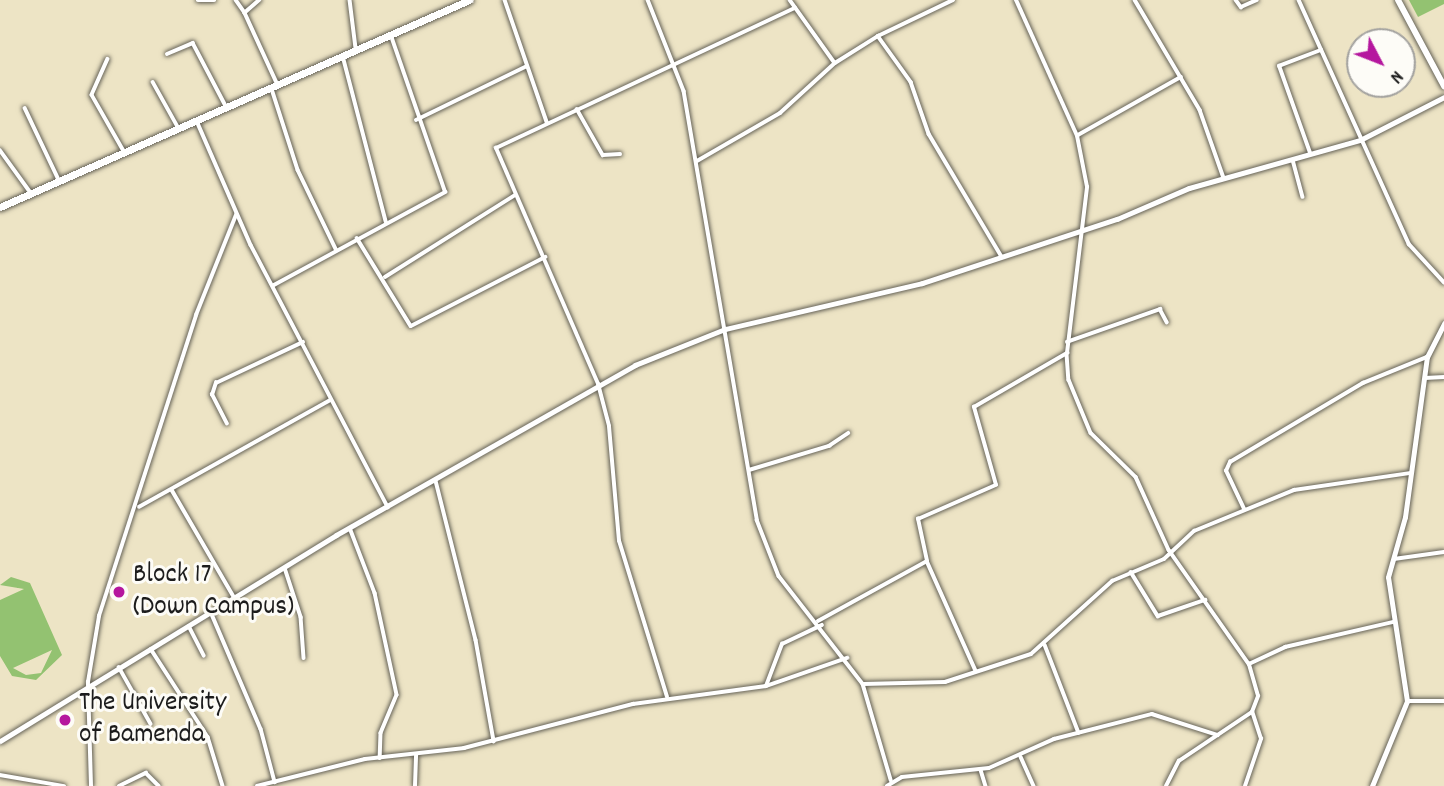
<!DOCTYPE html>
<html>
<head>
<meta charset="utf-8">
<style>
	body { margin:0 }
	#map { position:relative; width:1444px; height:786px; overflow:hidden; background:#ede4c5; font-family:Dekko,sans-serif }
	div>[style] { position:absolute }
	.green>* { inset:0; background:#93c271 }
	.roads { filter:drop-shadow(0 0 2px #656257) drop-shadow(0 0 2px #656257) }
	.minor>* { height:3.5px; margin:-1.75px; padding:0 1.75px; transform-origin:1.75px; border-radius:1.75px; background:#fff }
	.tertiary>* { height:5px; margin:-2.5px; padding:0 2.5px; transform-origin:2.5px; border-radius:2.5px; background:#fff }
	.primary>* { height:6px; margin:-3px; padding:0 3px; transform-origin:3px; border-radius:3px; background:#fff }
	.trunk>* { height:7px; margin:-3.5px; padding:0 3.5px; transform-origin:3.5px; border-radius:3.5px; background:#fff }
	.dots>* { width:19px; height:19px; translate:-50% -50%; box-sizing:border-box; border:4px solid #fdfcf7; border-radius:50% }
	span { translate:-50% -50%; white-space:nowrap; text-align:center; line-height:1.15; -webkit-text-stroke:6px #fdfcf7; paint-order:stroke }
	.poi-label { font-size:28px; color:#1c1c1c }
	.left { translate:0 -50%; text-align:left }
	.north { position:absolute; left:1346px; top:28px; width:70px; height:70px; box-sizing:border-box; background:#fdfcf7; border:2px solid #a3a29f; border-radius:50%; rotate:132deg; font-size:19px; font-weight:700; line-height:28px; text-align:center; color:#1c1c1c }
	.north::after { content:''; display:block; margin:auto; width:24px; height:32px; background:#b5179e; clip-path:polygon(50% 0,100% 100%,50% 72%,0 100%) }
</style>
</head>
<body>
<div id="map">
	<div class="green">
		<div style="clip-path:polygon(1409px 0,1444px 0,1444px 4px,1418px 17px)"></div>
		<div style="clip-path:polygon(evenodd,11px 577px,30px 583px,62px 655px,36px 680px,12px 676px,0 656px,0 600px,24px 589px,0 585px,11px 577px,52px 650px,41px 673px,26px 675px,13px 668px,52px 650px)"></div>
	</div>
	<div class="roads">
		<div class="minor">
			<div style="left:198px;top:0;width:16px"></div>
			<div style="left:236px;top:0;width:16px;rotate:55deg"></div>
			<div style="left:260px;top:0;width:20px;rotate:139deg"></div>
			<div style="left:245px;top:13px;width:77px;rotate:65.4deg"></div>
			<div style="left:350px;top:0;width:48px;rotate:82.9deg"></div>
			<div style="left:505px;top:0;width:129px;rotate:71deg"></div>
			<div style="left:648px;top:0;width:98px;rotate:68.4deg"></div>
			<div style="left:684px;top:91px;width:435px;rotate:80.3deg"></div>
			<div style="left:757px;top:520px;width:60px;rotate:68.6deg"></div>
			<div style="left:779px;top:576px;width:137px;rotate:52.1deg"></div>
			<div style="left:863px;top:684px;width:100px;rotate:73.7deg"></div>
			<div style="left:790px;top:0;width:77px;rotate:54.5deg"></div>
			<div style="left:1135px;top:0;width:128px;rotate:59.4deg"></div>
			<div style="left:1200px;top:110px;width:72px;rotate:70.6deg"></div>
			<div style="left:1236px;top:0;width:9px;rotate:54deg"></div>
			<div style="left:1241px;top:7px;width:17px;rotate:-24deg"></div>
			<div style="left:1299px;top:0;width:268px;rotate:65.7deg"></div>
			<div style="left:1409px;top:244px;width:52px;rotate:47.4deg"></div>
			<div style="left:878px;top:36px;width:57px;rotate:54.3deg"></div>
			<div style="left:911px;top:82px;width:55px;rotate:70.9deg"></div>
			<div style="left:929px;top:134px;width:143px;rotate:59.3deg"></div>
			<div style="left:167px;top:54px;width:28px;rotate:-23deg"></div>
			<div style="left:193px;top:43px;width:71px;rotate:62.4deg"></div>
			<div style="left:343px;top:56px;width:171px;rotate:75.4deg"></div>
			<div style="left:108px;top:59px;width:39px;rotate:114deg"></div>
			<div style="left:92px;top:95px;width:64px;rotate:60.3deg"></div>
			<div style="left:153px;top:82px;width:51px;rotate:60.9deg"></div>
			<div style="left:272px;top:89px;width:85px;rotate:72.2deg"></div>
			<div style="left:298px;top:170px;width:88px;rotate:64.3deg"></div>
			<div style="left:25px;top:108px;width:80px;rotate:64.7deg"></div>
			<div style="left:577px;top:109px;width:53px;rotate:60.5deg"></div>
			<div style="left:603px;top:155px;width:17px;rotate:-3deg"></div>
			<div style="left:416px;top:120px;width:123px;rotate:-25.9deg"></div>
			<div style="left:197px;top:121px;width:135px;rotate:66.5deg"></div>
			<div style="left:251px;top:245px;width:296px;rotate:62.4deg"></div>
			<div style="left:1078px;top:135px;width:118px;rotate:-29.4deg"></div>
			<div style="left:0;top:150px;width:53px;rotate:54.2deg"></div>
			<div style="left:1310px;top:153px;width:92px;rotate:-109.6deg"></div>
			<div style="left:1279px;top:66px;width:45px;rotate:-20.9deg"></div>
			<div style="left:1293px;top:160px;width:38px;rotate:75deg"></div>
			<div style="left:697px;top:161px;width:96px;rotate:-30deg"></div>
			<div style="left:780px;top:113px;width:74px;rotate:-42.3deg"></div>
			<div style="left:835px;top:63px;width:51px;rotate:-32.1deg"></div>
			<div style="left:878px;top:36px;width:83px;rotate:-25.6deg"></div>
			<div style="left:357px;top:238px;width:103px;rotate:58.5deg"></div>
			<div style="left:411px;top:326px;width:151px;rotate:-27.2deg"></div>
			<div style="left:385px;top:277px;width:154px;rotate:-32.2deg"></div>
			<div style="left:274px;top:285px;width:195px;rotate:-28.5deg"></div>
			<div style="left:445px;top:192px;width:165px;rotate:-109.1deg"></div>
			<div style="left:1067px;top:342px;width:99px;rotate:-19.5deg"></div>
			<div style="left:1160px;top:309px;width:15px;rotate:62deg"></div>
			<div style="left:1067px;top:354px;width:26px;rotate:86deg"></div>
			<div style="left:1069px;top:380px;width:57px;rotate:67.5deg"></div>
			<div style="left:1091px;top:433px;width:63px;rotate:44.4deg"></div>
			<div style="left:1136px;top:477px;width:80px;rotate:65.7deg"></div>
			<div style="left:1169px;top:550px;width:139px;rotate:54.9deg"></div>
			<div style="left:1249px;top:664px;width:40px;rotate:-25deg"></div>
			<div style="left:1285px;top:647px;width:111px;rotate:-13deg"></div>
			<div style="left:1425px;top:378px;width:19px;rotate:-3deg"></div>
			<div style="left:227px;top:424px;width:33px;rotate:-117deg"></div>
			<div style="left:212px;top:395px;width:13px;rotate:-72deg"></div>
			<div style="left:216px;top:383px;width:96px;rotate:-25.2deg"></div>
			<div style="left:749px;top:470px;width:84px;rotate:-16.7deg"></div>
			<div style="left:829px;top:446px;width:23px;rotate:-34deg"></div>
			<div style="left:436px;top:481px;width:164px;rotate:75.9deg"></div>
			<div style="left:476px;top:640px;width:103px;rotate:79.9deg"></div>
			<div style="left:172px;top:490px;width:124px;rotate:59.9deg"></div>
			<div style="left:139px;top:507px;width:218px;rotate:-29.2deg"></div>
			<div style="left:1244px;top:509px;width:42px;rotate:-115.3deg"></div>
			<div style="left:1226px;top:471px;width:10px;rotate:-66deg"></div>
			<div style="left:1230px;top:462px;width:155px;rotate:-30.7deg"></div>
			<div style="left:1363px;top:383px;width:69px;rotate:-22.1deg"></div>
			<div style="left:350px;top:528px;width:70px;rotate:69deg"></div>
			<div style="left:375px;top:593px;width:104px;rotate:77.8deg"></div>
			<div style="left:397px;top:695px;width:41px;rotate:112.8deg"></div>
			<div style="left:381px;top:733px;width:25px;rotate:92deg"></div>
			<div style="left:1394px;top:559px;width:50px;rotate:-8deg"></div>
			<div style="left:927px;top:561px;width:120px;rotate:66deg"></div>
			<div style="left:285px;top:568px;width:52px;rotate:71.9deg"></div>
			<div style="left:301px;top:617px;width:41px;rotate:85.8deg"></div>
			<div style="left:1131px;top:572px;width:52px;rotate:58.5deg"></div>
			<div style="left:1158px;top:616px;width:50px;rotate:-18.8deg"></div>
			<div style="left:211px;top:612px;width:127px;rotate:66.9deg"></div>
			<div style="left:261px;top:729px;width:55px;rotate:75.2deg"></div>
			<div style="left:818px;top:621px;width:124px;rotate:-28.8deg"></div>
			<div style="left:927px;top:561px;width:43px;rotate:-102.1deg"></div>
			<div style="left:918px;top:519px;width:85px;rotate:-23.6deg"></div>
			<div style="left:996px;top:485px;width:81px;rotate:-105.8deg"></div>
			<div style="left:974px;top:407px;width:108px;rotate:-30.1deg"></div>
			<div style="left:1067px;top:353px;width:167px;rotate:-83.1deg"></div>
			<div style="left:1087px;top:187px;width:52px;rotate:-101.1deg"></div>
			<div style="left:1077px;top:136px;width:149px;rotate:-114.2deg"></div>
			<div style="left:189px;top:626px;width:33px;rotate:63deg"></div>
			<div style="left:1045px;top:645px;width:94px;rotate:68.9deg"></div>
			<div style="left:151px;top:649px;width:105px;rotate:57.1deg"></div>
			<div style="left:208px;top:737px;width:51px;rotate:73deg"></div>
			<div style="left:119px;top:667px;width:65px;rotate:60.7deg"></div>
			<div style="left:863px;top:684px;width:82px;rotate:-1.4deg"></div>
			<div style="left:945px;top:682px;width:90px;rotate:-18deg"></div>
			<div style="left:1031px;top:654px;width:109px;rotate:-42deg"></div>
			<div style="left:1112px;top:581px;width:56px;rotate:-22.9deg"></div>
			<div style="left:1164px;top:559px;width:41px;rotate:-43deg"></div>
			<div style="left:1194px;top:531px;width:108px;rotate:-22.3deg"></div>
			<div style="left:1294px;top:490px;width:118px;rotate:-8.3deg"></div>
			<div style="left:766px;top:686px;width:45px;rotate:-69.1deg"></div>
			<div style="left:782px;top:644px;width:44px;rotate:-25.4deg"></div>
			<div style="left:667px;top:697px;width:163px;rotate:-107.1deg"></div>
			<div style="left:619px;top:541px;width:115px;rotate:-95deg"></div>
			<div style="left:609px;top:426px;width:43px;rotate:-104.7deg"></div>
			<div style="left:598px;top:384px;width:257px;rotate:-113.4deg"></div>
			<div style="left:496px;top:148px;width:330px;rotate:-25.1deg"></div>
			<div style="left:1407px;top:701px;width:37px"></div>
			<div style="left:1021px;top:757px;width:32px;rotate:66deg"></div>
			<div style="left:981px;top:770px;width:17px;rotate:73deg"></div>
			<div style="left:0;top:775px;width:65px;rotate:9.8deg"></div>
			<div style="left:91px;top:786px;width:104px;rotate:-91.7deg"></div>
			<div style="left:88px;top:682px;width:67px;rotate:-80.5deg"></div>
			<div style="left:99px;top:616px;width:316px;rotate:-72.1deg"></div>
			<div style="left:196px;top:315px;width:108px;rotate:-68.2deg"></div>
			<div style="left:119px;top:786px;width:30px;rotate:-26deg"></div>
			<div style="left:146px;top:773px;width:18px;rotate:45deg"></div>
			<div style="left:257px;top:786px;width:111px;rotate:-14deg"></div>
			<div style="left:365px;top:759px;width:100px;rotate:-6.3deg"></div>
			<div style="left:464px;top:748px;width:175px;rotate:-14.6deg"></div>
			<div style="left:633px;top:704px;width:134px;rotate:-7.7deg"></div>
			<div style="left:766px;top:686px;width:86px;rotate:-19.1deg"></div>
			<div style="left:415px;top:786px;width:31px;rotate:-88deg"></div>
			<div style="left:887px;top:786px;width:17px;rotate:-31deg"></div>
			<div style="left:902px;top:777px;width:87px;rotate:-5.9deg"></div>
			<div style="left:989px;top:768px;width:71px;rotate:-24deg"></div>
			<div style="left:1054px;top:739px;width:101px;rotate:-14.3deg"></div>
			<div style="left:1152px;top:714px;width:69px;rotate:17.7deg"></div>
			<div style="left:1166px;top:786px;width:28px;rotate:-63deg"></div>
			<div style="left:1179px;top:761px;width:88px;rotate:-33.9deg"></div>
			<div style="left:1252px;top:712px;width:17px;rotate:-69deg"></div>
			<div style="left:1258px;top:696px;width:33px;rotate:-106deg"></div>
			<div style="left:1245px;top:786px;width:50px;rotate:-71.2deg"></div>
			<div style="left:1261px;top:739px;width:28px;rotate:-108deg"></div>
		</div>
		<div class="tertiary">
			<div style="left:0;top:741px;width:394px;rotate:-31.5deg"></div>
			<div style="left:336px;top:535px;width:344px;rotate:-29.6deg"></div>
			<div style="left:635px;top:365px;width:97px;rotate:-21.8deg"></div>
			<div style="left:725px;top:329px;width:202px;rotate:-13.1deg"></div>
			<div style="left:922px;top:283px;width:205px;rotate:-18.2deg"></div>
			<div style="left:1117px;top:219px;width:78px;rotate:-23.3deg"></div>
			<div style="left:1189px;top:188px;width:178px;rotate:-15.7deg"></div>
			<div style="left:1360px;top:140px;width:94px;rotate:-27.1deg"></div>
			<div style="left:1372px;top:786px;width:92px;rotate:-67.6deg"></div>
			<div style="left:1407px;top:701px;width:125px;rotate:-98.7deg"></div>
			<div style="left:1388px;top:577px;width:62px;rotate:-74.2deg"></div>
			<div style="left:1405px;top:517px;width:162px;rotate:-82.2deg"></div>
			<div style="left:1427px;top:357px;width:38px;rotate:-63deg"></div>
		</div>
		<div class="primary">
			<div style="left:1398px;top:0;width:98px;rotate:61.9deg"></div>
		</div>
		<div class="trunk">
			<div style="left:0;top:207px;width:513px;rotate:-23.81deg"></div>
		</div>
	</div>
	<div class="dots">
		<div style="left:119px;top:592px;background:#b5179e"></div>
		<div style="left:65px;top:720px;background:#b5179e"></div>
	</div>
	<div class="poi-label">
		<span class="left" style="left:133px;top:592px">Block 17<br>(Down Campus)</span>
		<span class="left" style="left:79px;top:720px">The University<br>of Bamenda</span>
	</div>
	<div class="north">N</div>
</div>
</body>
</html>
